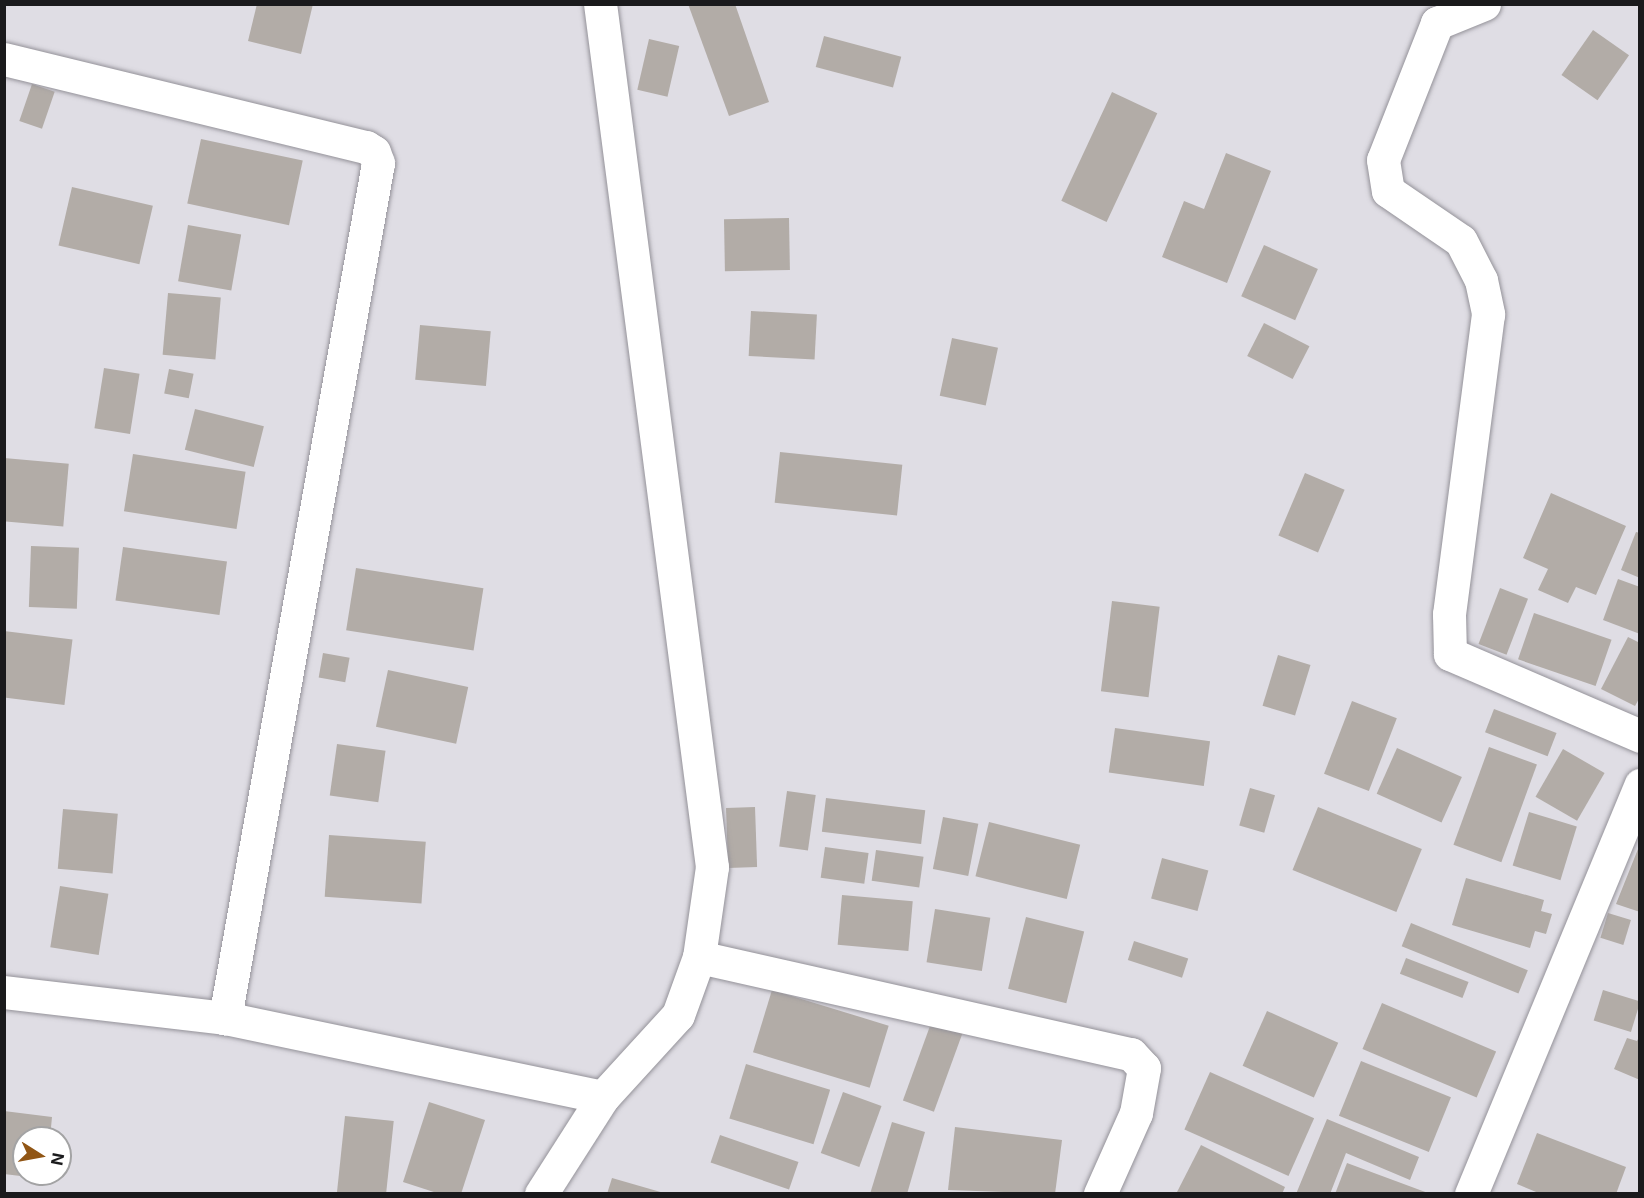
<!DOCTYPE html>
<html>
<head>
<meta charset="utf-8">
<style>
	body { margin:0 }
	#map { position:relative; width:1644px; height:1198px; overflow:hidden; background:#dfdde4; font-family:Inter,sans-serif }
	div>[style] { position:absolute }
	.building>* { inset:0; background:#b2aca7; transform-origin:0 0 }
	.roads { filter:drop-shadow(0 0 2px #949299) drop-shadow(0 0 2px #949299) }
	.street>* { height:33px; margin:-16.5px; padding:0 16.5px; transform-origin:16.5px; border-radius:16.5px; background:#fff }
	span { translate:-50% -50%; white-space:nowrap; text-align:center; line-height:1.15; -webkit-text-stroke:6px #fff; paint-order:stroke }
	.frame { position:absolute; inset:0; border:6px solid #1a1a1c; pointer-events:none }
	.north { position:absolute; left:12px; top:1126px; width:60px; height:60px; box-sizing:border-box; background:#fff; border:2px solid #a3a3a4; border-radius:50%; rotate:101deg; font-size:16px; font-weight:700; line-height:24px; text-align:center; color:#1a1a1c }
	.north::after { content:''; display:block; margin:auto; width:21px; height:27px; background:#915615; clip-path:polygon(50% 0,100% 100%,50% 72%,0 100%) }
</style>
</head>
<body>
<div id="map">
	<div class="building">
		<div style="clip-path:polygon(257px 4px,313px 4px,301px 54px,248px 41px)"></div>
		<div style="clip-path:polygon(688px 4px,735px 4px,769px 102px,729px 116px)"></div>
		<div style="left:1593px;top:30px;width:44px;height:55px;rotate:35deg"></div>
		<div style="left:824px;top:36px;width:80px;height:32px;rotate:15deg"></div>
		<div style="left:649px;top:39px;width:31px;height:52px;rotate:13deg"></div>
		<div style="left:32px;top:84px;width:24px;height:39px;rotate:19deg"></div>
		<div style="left:1112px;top:92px;width:50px;height:120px;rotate:25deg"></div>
		<div style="left:201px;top:139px;width:104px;height:66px;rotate:12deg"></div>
		<div style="clip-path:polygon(1226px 153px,1271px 171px,1227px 283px,1162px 257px,1184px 201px,1204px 209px)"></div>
		<div style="left:72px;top:187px;width:83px;height:60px;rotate:13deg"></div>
		<div style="left:789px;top:218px;width:52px;height:65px;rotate:89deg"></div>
		<div style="left:188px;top:225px;width:54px;height:57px;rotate:10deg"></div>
		<div style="left:1264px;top:245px;width:59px;height:56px;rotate:24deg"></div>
		<div style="left:168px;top:293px;width:53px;height:62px;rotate:5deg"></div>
		<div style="left:751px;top:311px;width:66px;height:45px;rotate:3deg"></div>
		<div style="left:1264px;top:323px;width:51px;height:37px;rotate:27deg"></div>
		<div style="left:420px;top:325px;width:71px;height:55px;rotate:5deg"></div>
		<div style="left:952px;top:338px;width:47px;height:59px;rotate:12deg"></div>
		<div style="left:104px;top:368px;width:36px;height:61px;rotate:9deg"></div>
		<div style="left:169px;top:369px;width:25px;height:25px;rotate:11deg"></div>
		<div style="left:195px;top:409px;width:71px;height:42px;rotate:14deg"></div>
		<div style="left:780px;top:452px;width:123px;height:51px;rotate:6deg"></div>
		<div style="left:133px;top:454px;width:114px;height:58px;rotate:9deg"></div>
		<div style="left:4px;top:458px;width:65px;height:63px;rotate:5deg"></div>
		<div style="left:1305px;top:473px;width:43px;height:68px;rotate:23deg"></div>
		<div style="clip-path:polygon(1551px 493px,1626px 526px,1596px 595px,1576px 587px,1568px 603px,1538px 590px,1548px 569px,1523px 558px)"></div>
		<div style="clip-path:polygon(1636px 532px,1640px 533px,1640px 578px,1621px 570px)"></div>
		<div style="left:31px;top:546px;width:48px;height:61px;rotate:2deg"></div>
		<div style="left:123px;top:547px;width:105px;height:54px;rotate:8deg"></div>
		<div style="left:356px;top:568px;width:129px;height:63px;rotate:9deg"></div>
		<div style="clip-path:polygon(1618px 579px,1640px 587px,1640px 634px,1603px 620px)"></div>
		<div style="left:1500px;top:588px;width:30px;height:60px;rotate:21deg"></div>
		<div style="left:1112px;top:601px;width:48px;height:91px;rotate:7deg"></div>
		<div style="left:1534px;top:613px;width:82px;height:49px;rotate:19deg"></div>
		<div style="left:4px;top:631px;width:69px;height:66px;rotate:7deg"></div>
		<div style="clip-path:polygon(1628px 637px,1640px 643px,1640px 697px,1635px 706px,1601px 689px)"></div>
		<div style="left:323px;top:653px;width:27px;height:25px;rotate:10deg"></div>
		<div style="left:1278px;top:655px;width:34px;height:53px;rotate:17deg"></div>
		<div style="left:388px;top:670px;width:82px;height:58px;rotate:12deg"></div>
		<div style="left:1352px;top:701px;width:48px;height:78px;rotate:21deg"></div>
		<div style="left:1494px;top:709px;width:67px;height:25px;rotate:21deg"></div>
		<div style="left:1115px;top:728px;width:96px;height:45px;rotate:8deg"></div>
		<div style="left:337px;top:744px;width:49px;height:52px;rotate:8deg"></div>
		<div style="left:1489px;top:747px;width:51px;height:104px;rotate:20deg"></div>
		<div style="left:1397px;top:748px;width:71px;height:50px;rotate:24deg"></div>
		<div style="left:1563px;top:749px;width:48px;height:55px;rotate:30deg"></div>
		<div style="left:1250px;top:788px;width:26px;height:39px;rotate:16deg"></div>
		<div style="left:787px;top:791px;width:29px;height:56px;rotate:8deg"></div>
		<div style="left:826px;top:798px;width:100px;height:34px;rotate:7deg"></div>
		<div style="left:755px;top:807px;width:60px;height:29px;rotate:88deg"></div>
		<div style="left:1318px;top:807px;width:112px;height:68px;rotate:22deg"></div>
		<div style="left:63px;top:809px;width:55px;height:60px;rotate:5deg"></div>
		<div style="left:1529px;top:812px;width:50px;height:56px;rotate:17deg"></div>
		<div style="left:943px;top:817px;width:36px;height:53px;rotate:11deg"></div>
		<div style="left:989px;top:822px;width:94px;height:56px;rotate:14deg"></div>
		<div style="left:329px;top:835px;width:97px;height:62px;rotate:4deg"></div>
		<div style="clip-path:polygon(1640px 844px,1640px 912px,1616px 904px)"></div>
		<div style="left:825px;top:847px;width:44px;height:31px;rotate:8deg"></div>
		<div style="left:876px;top:850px;width:48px;height:31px;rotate:8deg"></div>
		<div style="left:1162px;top:858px;width:48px;height:42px;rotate:15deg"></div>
		<div style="clip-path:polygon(1466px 878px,1544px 900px,1541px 911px,1552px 914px,1546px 934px,1535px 931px,1530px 948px,1452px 925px)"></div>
		<div style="left:60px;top:886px;width:49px;height:62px;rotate:9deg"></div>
		<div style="left:842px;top:895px;width:71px;height:50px;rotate:5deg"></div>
		<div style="left:935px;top:909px;width:56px;height:54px;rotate:9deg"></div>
		<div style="left:1608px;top:913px;width:24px;height:26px;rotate:17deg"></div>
		<div style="left:1026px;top:917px;width:60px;height:74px;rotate:14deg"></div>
		<div style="left:1411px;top:923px;width:126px;height:25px;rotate:22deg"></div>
		<div style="left:1134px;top:941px;width:57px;height:20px;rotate:18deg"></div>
		<div style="left:1406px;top:958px;width:67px;height:17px;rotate:21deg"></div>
		<div style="left:772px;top:990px;width:122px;height:65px;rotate:17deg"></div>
		<div style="left:1603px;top:990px;width:39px;height:32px;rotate:17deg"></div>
		<div style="left:1382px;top:1003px;width:124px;height:50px;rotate:23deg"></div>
		<div style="left:1267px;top:1011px;width:78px;height:60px;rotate:24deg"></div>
		<div style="left:934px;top:1015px;width:33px;height:91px;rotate:20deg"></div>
		<div style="clip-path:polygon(1640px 1035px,1640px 1080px,1614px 1069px,1627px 1038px,1637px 1041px)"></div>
		<div style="left:1361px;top:1061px;width:97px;height:59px;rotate:22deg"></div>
		<div style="left:746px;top:1064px;width:88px;height:57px;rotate:17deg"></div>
		<div style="left:1210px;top:1072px;width:114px;height:63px;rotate:24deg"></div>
		<div style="left:843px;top:1092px;width:41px;height:65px;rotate:20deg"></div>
		<div style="clip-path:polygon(429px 1102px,485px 1120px,461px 1194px,440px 1194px,403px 1182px)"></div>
		<div style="clip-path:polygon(4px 1111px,52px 1117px,50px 1138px,24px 1138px,24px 1174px,46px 1174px,45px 1179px,4px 1174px)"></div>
		<div style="left:345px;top:1116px;width:49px;height:79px;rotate:6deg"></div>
		<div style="clip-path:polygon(1327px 1119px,1419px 1157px,1410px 1180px,1346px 1153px,1330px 1194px,1296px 1194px)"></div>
		<div style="clip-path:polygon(892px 1122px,925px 1132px,907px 1194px,870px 1194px)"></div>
		<div style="clip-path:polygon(955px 1127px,1062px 1140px,1055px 1194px,948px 1190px)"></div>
		<div style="clip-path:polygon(1537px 1133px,1626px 1167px,1616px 1194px,1541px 1194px,1517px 1184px)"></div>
		<div style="left:720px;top:1135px;width:83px;height:29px;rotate:19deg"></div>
		<div style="clip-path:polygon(1201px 1145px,1285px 1187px,1282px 1194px,1176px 1194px)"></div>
		<div style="clip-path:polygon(1347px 1163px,1428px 1193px,1428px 1194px,1335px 1194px)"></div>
		<div style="clip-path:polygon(612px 1178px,664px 1193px,664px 1194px,607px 1194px)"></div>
	</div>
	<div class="roads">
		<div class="street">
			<div style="left:1484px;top:4px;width:51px;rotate:158deg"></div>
			<div style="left:1437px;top:23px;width:147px;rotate:111.5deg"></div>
			<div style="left:1383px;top:160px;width:31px;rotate:81deg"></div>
			<div style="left:1388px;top:191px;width:88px;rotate:34.4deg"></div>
			<div style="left:1461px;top:241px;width:44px;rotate:62.9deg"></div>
			<div style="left:1481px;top:280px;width:35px;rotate:78deg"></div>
			<div style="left:1488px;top:314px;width:303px;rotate:97.4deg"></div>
			<div style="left:1449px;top:614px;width:40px;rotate:88.6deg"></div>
			<div style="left:1450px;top:654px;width:207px;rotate:23.3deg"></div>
			<div style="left:4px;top:59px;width:373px;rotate:13.7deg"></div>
			<div style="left:366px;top:147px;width:9px;rotate:32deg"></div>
			<div style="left:374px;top:152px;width:12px;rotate:70deg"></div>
			<div style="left:378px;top:163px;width:869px;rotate:100.15deg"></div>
			<div style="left:699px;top:957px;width:443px;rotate:12.7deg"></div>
			<div style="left:1131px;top:1054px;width:19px;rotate:47deg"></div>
			<div style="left:1144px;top:1068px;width:46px;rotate:100.1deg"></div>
			<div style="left:1136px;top:1113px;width:89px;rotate:114deg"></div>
			<div style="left:4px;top:992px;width:223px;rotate:6.7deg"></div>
			<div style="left:225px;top:1018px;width:386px;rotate:11.8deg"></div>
			<div style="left:541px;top:1194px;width:115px;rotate:-57.4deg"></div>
			<div style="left:603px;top:1097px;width:111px;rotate:-47.6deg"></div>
			<div style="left:678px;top:1015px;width:62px;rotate:-70.1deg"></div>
			<div style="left:699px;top:957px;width:91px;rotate:-81.8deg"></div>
			<div style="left:712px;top:867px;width:870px;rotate:-97.39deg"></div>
			<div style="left:1471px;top:1194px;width:443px;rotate:-67.5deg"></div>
		</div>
	</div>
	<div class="frame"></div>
	<div class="north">N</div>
</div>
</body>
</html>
